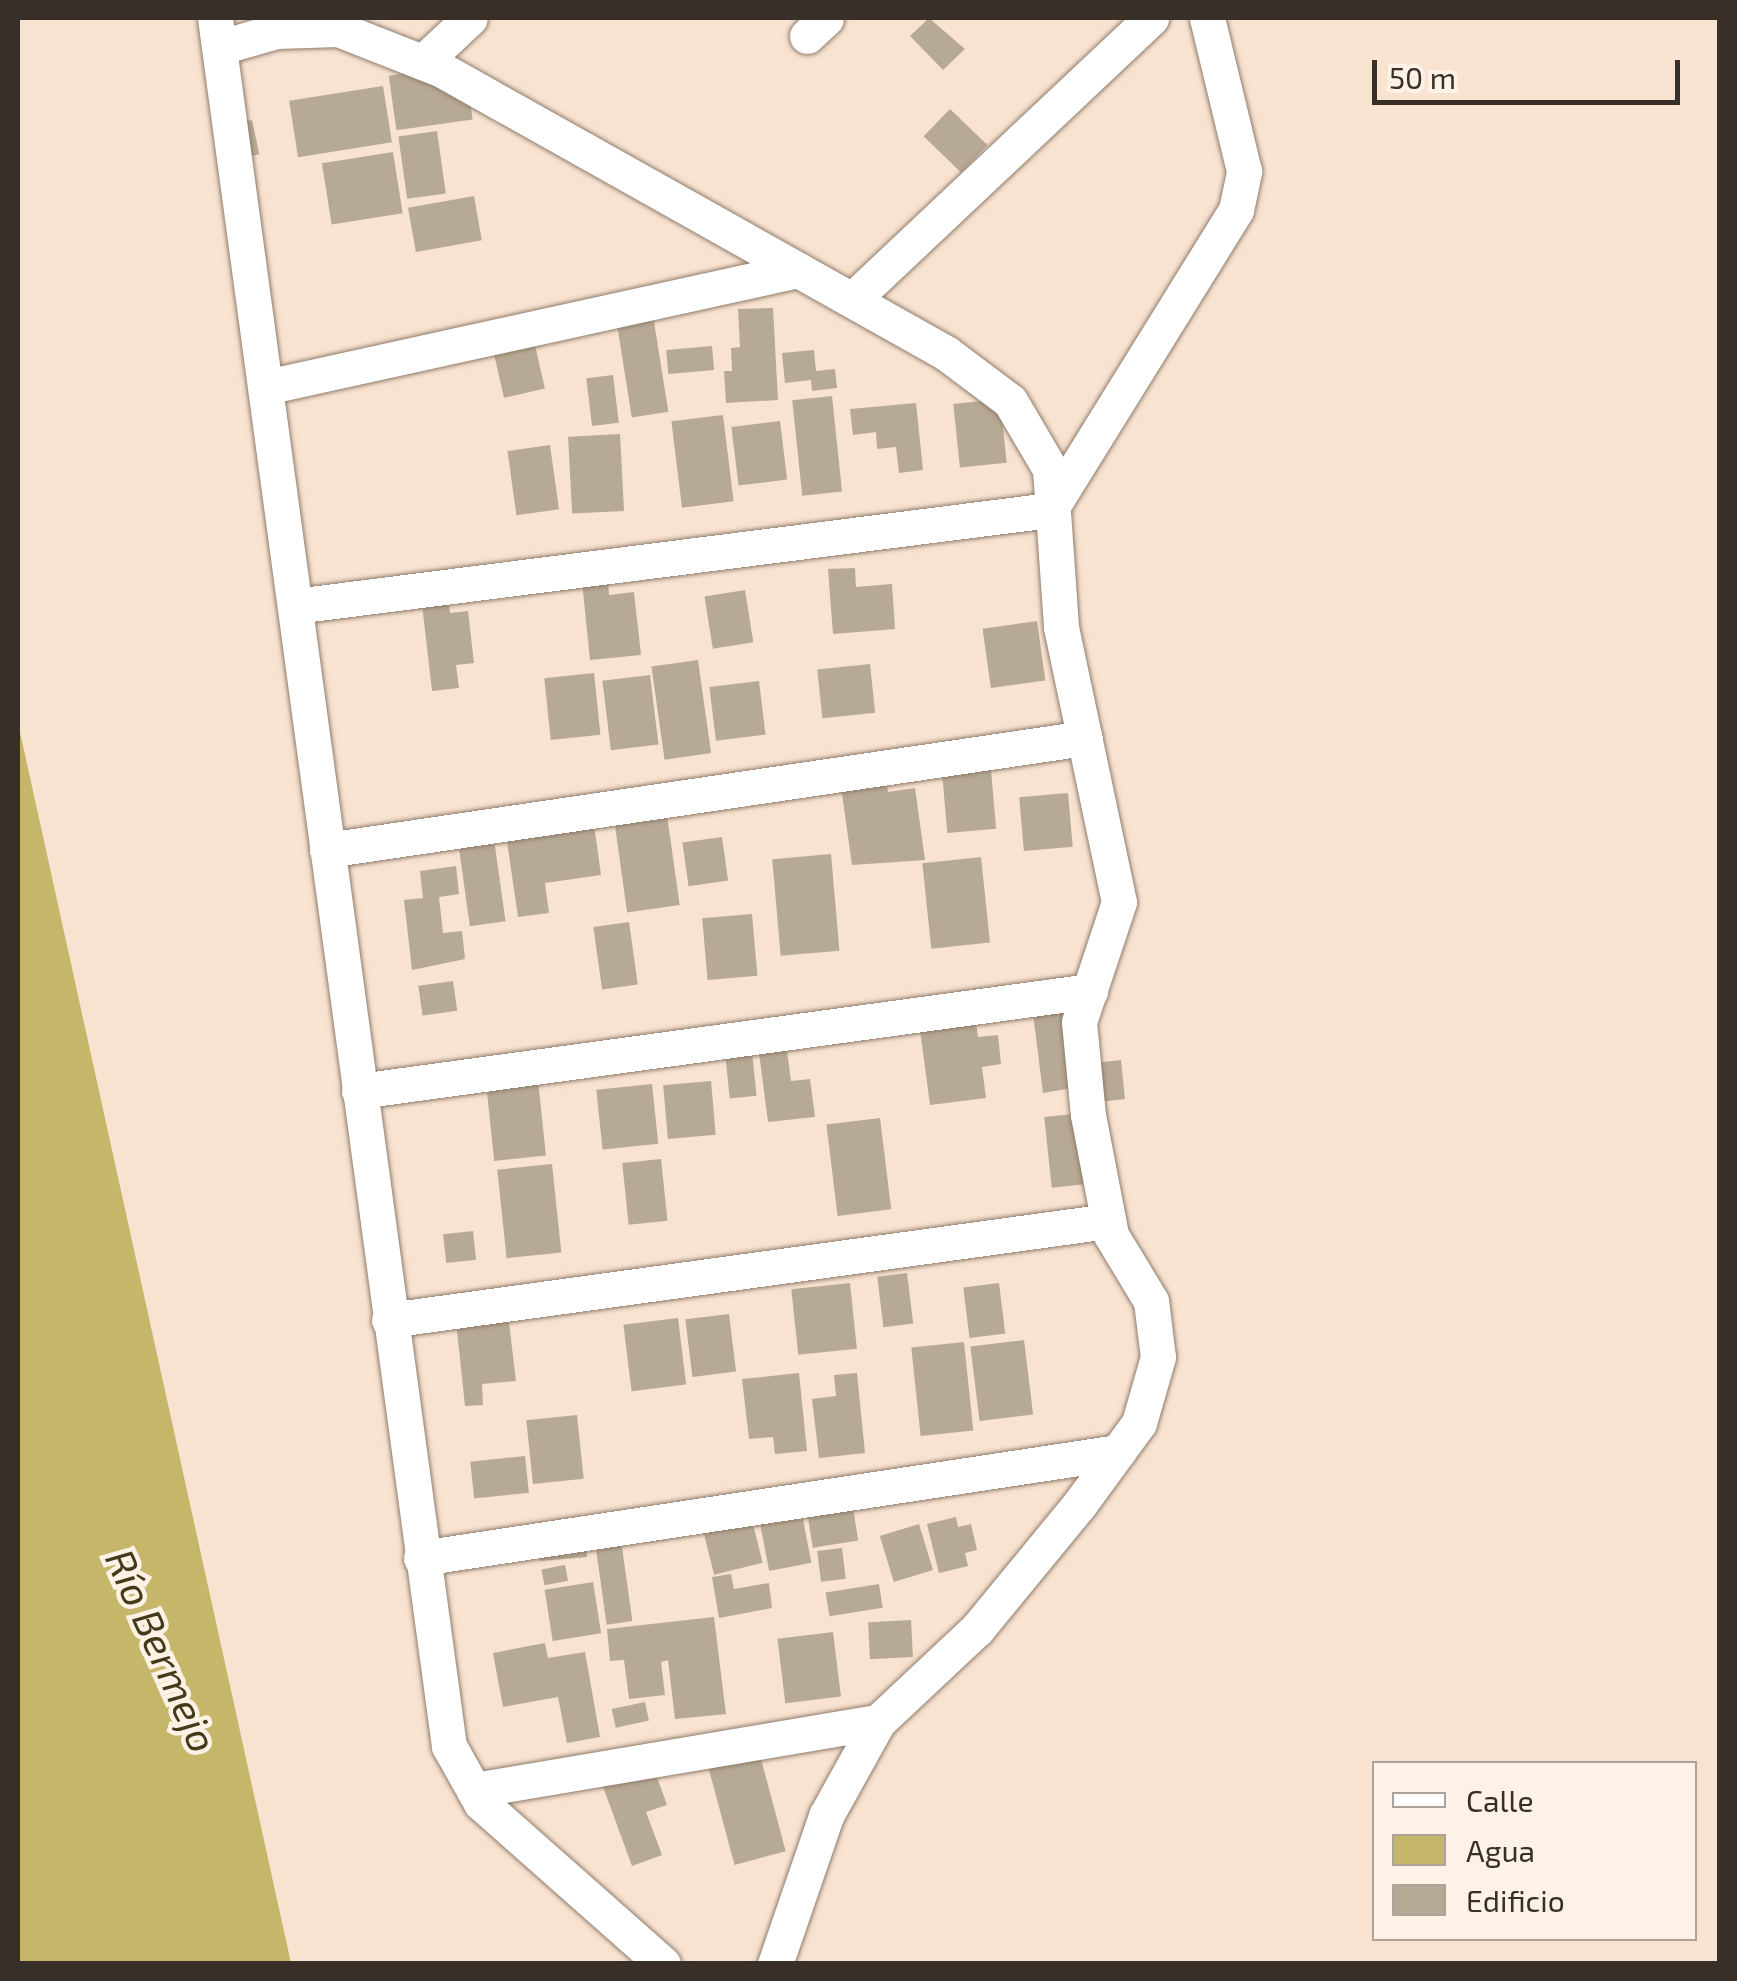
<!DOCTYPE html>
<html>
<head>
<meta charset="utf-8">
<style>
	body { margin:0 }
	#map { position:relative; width:1737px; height:1981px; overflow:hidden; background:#f8e2d0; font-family:"Exo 2",sans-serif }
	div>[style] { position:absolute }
	.water>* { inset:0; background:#c5b669 }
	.building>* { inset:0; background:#b7aa95; transform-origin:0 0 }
	.roads { filter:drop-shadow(0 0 2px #8f7c6c) drop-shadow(0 0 2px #8f7c6c) }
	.minor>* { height:35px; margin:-17.5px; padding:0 17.5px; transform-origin:17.5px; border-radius:17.5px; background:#fff }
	span { translate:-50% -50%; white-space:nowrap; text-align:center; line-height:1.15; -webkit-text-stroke:9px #fef1e6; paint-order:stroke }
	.water-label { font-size:40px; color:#423b19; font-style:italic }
	.frame { position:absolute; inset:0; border:20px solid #372f28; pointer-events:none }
	.legend { position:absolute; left:1372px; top:1761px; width:325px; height:180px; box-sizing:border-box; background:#fef1e6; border:2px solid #aea39a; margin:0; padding:12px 18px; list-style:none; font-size:30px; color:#372f28 }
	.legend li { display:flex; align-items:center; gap:20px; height:50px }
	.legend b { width:50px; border:2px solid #aea39a }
	.scale { position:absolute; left:1372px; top:60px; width:308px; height:45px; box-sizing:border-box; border:5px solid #372f28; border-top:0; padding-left:12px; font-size:30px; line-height:35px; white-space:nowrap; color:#372f28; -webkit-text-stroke:8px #fef1e6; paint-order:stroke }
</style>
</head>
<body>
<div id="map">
	<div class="water">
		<div style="clip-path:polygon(18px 723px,291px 1963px,18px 1963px)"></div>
	</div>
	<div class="building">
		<div style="clip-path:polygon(929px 18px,965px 49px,943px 70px,910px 36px)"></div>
		<div style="left:465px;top:65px;width:55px;height:77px;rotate:82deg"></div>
		<div style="left:383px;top:86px;width:57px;height:95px;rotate:81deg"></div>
		<div style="left:950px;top:109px;width:52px;height:38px;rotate:44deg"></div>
		<div style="left:252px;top:120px;width:35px;height:27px;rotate:78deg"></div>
		<div style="left:437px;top:131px;width:63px;height:39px;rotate:82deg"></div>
		<div style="left:393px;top:152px;width:62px;height:72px;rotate:81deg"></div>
		<div style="left:474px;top:196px;width:45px;height:67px;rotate:80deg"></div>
		<div style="clip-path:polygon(773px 308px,778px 400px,726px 403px,724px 371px,732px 371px,731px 348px,740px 347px,738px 309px)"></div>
		<div style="left:653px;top:315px;width:98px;height:37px;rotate:81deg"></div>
		<div style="left:531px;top:328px;width:62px;height:42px;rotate:77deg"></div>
		<div style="left:712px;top:346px;width:24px;height:46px;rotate:85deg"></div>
		<div style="clip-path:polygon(814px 350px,816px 371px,835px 369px,837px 388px,812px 391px,811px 380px,785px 383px,782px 353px)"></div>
		<div style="left:613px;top:375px;width:48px;height:27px;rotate:83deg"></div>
		<div style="left:832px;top:396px;width:96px;height:40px;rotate:84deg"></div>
		<div style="left:1000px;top:399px;width:64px;height:47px;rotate:84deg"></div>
		<div style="clip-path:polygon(916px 403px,923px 470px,899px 473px,896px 447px,877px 449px,876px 432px,853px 435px,850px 409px)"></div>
		<div style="left:723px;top:415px;width:87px;height:52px;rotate:83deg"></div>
		<div style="left:780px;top:421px;width:59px;height:49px;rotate:83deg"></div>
		<div style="left:620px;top:434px;width:77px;height:52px;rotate:87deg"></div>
		<div style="left:550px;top:445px;width:65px;height:43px;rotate:82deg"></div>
		<div style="clip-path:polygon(855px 568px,856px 587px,892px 584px,895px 629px,833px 634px,828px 569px)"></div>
		<div style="clip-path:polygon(608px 579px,609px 595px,634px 592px,641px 655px,590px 660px,582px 582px)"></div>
		<div style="left:745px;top:590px;width:53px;height:41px;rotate:81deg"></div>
		<div style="clip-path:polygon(448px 594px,450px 613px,468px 611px,474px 663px,456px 665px,459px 688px,432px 691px,421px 596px)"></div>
		<div style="left:1037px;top:621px;width:60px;height:55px;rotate:82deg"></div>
		<div style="left:698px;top:660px;width:94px;height:47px;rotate:82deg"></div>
		<div style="left:870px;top:664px;width:49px;height:53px;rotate:84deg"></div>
		<div style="left:594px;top:673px;width:62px;height:50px;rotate:84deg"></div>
		<div style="left:650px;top:675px;width:70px;height:48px;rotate:83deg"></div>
		<div style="left:759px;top:681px;width:54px;height:50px;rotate:83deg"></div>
		<div style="left:991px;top:770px;width:59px;height:49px;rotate:85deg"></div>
		<div style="clip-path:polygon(885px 774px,888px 792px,915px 788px,925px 860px,852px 865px,840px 780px)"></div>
		<div style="left:1068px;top:793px;width:54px;height:49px;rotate:85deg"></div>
		<div style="left:666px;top:808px;width:98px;height:53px;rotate:82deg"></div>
		<div style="clip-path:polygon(593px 817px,601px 875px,545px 883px,549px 913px,518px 917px,505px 828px)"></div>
		<div style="left:722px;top:837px;width:44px;height:40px;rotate:82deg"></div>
		<div style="left:494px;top:839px;width:83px;height:36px;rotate:82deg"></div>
		<div style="left:831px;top:854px;width:97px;height:59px;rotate:85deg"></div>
		<div style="left:981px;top:857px;width:86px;height:59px;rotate:84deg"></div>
		<div style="clip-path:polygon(456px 866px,459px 894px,439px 897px,443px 933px,462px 931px,465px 959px,412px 970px,404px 900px,423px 898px,420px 871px)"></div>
		<div style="left:752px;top:914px;width:62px;height:50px;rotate:85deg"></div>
		<div style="left:629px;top:922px;width:63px;height:36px;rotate:82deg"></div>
		<div style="left:453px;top:981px;width:30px;height:35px;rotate:82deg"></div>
		<div style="clip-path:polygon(1085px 989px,1094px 1063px,1121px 1060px,1125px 1099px,1099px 1102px,1096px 1084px,1043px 1093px,1031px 998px)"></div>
		<div style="clip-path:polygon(973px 1001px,978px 1037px,998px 1035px,1001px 1064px,982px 1067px,986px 1098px,930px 1105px,917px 1007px)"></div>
		<div style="clip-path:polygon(784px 1027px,791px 1081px,810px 1079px,815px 1117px,768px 1122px,756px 1030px)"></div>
		<div style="left:752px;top:1052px;width:44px;height:27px;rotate:84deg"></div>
		<div style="left:538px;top:1080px;width:76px;height:52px;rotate:84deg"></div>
		<div style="left:711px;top:1081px;width:54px;height:48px;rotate:85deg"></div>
		<div style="left:652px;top:1084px;width:60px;height:56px;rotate:84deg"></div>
		<div style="left:1093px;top:1112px;width:71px;height:49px;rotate:84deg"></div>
		<div style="left:880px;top:1118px;width:92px;height:54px;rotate:83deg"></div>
		<div style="left:661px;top:1159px;width:62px;height:39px;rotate:84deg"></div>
		<div style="left:552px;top:1164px;width:89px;height:55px;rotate:84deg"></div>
		<div style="left:473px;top:1231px;width:29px;height:30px;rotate:84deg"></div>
		<div style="left:907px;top:1273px;width:51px;height:30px;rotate:83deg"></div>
		<div style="left:850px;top:1283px;width:66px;height:59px;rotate:84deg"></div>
		<div style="left:999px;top:1283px;width:51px;height:36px;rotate:83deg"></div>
		<div style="clip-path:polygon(507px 1306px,516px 1381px,482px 1384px,483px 1405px,465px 1406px,455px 1312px)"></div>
		<div style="left:729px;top:1314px;width:58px;height:44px;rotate:83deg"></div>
		<div style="left:678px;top:1318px;width:67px;height:55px;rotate:83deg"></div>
		<div style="left:1024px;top:1340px;width:75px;height:54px;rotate:83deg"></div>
		<div style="left:964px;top:1342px;width:89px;height:53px;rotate:84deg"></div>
		<div style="clip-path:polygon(799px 1373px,807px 1451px,775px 1454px,773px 1437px,749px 1439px,742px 1379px)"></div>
		<div style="clip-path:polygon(857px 1373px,865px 1453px,819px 1458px,812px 1399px,836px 1396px,834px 1375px)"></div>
		<div style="left:577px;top:1415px;width:64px;height:51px;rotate:84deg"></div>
		<div style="left:525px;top:1456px;width:37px;height:55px;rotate:84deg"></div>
		<div style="left:851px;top:1495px;width:46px;height:46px;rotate:81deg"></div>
		<div style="left:799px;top:1499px;width:65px;height:43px;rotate:79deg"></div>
		<div style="clip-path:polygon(956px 1517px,958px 1527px,971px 1524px,977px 1550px,965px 1553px,968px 1566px,939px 1573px,927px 1524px)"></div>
		<div style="left:752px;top:1520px;width:44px;height:50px;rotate:76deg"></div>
		<div style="left:919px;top:1524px;width:48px;height:41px;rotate:73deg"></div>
		<div style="left:619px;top:1526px;width:96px;height:26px;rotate:82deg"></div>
		<div style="left:585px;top:1533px;width:24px;height:47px;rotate:85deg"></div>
		<div style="left:842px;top:1548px;width:31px;height:25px;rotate:83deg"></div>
		<div style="left:565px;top:1565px;width:16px;height:24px;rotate:79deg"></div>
		<div style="clip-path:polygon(731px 1574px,734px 1589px,769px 1583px,772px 1608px,719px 1618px,712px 1577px)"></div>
		<div style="left:593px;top:1582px;width:52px;height:49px;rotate:81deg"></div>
		<div style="left:879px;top:1584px;width:24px;height:54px;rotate:81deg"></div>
		<div style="clip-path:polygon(714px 1617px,726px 1714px,675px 1719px,668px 1660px,661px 1662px,665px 1695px,629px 1699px,624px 1660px,610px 1661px,607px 1629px)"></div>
		<div style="left:911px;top:1620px;width:37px;height:43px;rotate:87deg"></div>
		<div style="left:833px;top:1632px;width:65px;height:56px;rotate:83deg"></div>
		<div style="clip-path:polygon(545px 1643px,548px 1658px,585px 1652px,600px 1737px,567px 1743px,558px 1697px,503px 1707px,493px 1653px)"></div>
		<div style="left:645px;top:1702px;width:19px;height:34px;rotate:78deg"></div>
		<div style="left:757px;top:1744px;width:111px;height:53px;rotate:75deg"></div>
		<div style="clip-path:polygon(649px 1755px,667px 1805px,646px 1812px,662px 1855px,632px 1866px,598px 1773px)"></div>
	</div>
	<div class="roads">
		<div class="minor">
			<div style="left:215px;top:18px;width:1744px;rotate:82.29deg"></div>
			<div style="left:449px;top:1746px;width:65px;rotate:60.7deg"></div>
			<div style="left:481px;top:1803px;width:243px;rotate:41.5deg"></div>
			<div style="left:807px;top:36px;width:26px;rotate:-43deg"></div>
			<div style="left:221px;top:47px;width:57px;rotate:-16.2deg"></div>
			<div style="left:276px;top:31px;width:62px;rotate:-1.8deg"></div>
			<div style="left:338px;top:29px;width:112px;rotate:21.5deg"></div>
			<div style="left:442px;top:70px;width:578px;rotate:29.31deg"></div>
			<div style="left:946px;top:353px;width:80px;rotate:36.9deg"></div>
			<div style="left:1010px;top:401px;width:79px;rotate:59.5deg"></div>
			<div style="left:1050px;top:469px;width:158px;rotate:86deg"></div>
			<div style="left:1061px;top:627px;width:281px;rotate:78.1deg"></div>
			<div style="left:1119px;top:902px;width:126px;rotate:108.4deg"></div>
			<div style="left:1079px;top:1022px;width:93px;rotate:84.5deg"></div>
			<div style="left:1088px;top:1115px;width:122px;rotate:79.1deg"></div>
			<div style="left:1111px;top:1235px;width:77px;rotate:58.8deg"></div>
			<div style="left:1151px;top:1301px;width:56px;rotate:82.9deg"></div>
			<div style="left:1158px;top:1357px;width:69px;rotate:106.1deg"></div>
			<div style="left:1139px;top:1423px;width:102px;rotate:126.2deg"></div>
			<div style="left:1079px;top:1505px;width:161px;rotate:129.4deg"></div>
			<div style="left:977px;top:1629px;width:136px;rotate:136.8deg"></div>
			<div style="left:878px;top:1722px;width:107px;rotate:119deg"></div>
			<div style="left:826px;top:1816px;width:157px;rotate:109deg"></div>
			<div style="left:423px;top:62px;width:64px;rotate:-43.1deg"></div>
			<div style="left:852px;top:300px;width:411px;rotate:-43.3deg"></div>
			<div style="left:266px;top:387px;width:545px;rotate:-12.4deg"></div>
			<div style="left:295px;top:606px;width:761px;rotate:-7.25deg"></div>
			<div style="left:1050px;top:510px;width:353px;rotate:-58.2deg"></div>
			<div style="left:1236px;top:210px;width:40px;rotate:-78deg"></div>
			<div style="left:1244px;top:171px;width:157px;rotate:-103.6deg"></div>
			<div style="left:327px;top:850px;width:766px;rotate:-8.41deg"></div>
			<div style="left:359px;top:1091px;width:738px;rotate:-7.79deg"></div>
			<div style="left:389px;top:1320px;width:726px;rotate:-7.84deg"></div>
			<div style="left:421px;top:1558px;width:705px;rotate:-8.65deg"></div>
			<div style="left:474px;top:1790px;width:410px;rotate:-9.6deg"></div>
		</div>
	</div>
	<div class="water-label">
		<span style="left:163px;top:1650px;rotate:66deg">Río Bermejo</span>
	</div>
	<div class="frame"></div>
	<ul class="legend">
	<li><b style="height:12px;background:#fff"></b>Calle</li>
	<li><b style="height:28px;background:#c5b669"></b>Agua</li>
	<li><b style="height:28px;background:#b7aa95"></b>Edificio</li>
	</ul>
	<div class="scale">50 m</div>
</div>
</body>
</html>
